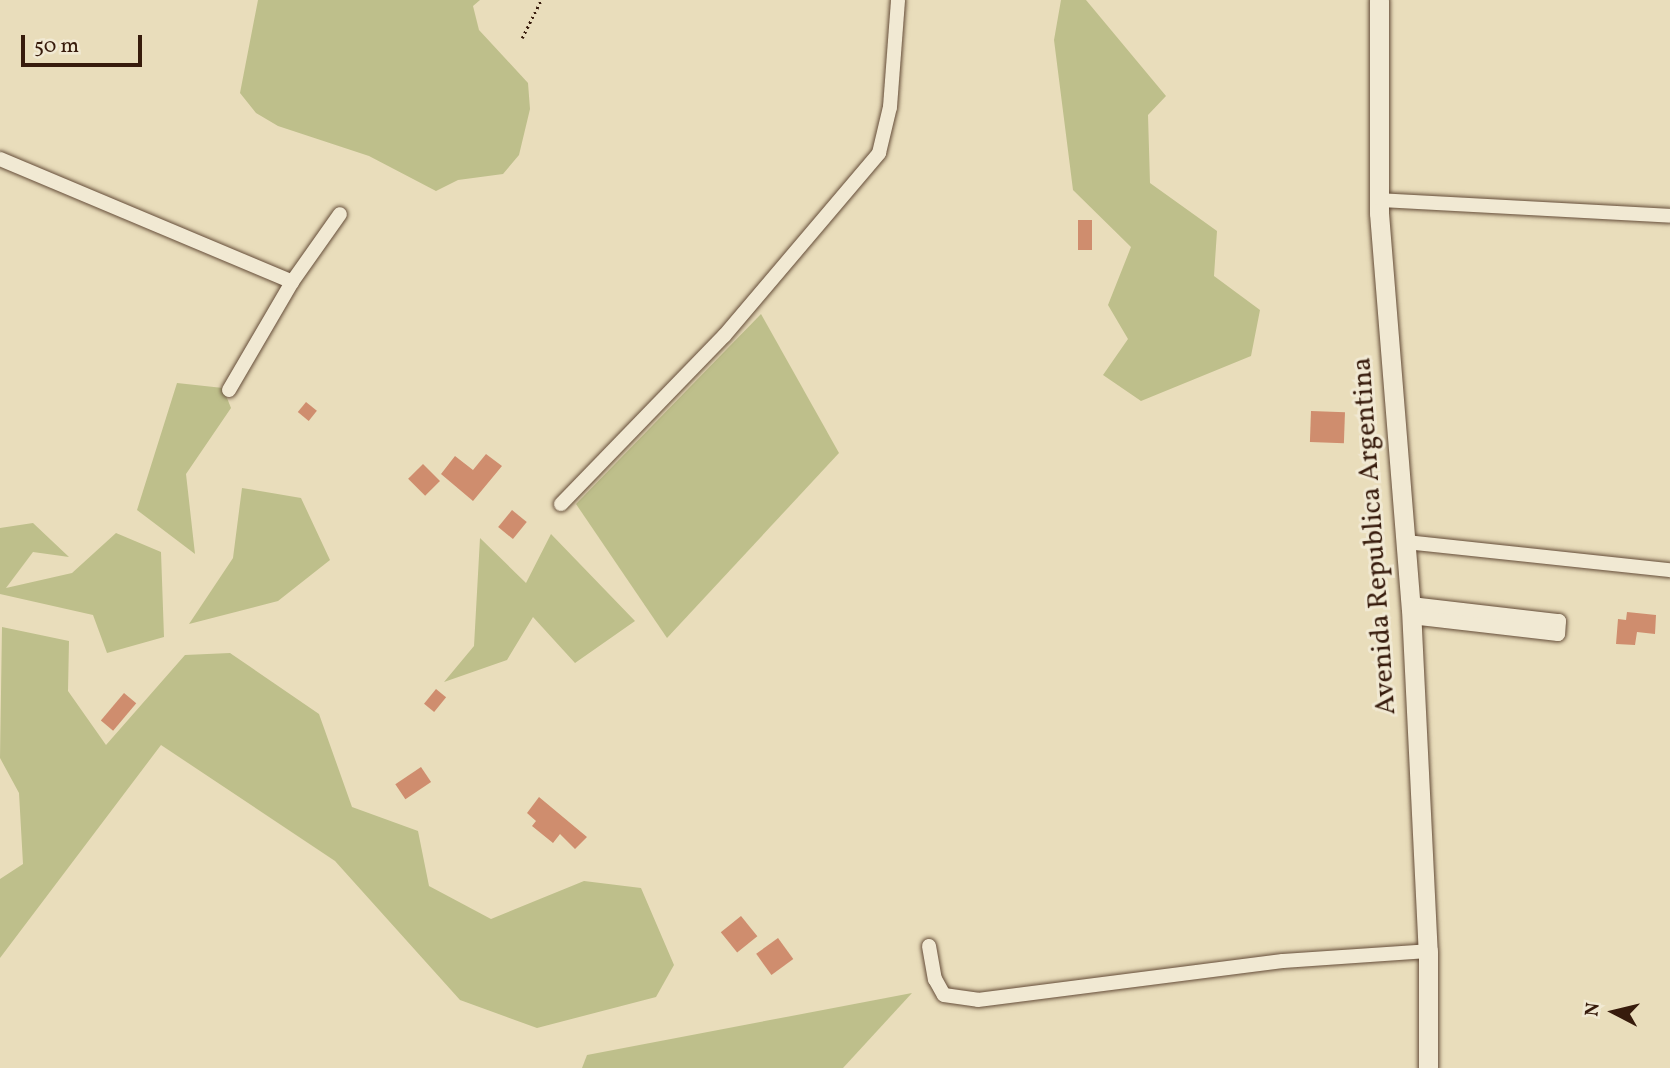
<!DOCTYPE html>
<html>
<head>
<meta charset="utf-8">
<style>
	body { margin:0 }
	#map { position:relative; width:1670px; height:1068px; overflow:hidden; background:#e9ddbb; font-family:Vollkorn,serif }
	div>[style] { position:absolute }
	.green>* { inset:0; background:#bebf8b }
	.building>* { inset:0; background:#cf8d6e; transform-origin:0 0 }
	.path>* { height:2.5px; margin-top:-1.25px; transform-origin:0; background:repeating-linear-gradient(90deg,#371b0c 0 2px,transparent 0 5.5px) }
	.roads { filter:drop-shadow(0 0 2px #644c38) drop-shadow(0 0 2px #644c38) }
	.street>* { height:14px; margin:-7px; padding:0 7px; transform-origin:7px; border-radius:7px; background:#f1e9d3 }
	.secondary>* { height:19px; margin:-9.5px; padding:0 9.5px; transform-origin:9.5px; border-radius:9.5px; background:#f1e9d3 }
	span { translate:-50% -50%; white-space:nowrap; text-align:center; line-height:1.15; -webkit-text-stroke:6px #f1e9d3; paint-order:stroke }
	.street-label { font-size:28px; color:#371b0c }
	.north { position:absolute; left:1579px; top:977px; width:70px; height:70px; -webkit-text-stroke:5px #f1e9d3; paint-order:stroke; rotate:277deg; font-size:19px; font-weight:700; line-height:28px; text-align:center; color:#371b0c }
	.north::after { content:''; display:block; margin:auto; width:24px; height:32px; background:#371b0c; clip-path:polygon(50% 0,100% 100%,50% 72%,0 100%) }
	.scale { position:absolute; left:21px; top:35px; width:121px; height:32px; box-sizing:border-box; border:4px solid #371b0c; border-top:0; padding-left:9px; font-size:21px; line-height:24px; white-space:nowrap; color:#371b0c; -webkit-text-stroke:5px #f1e9d3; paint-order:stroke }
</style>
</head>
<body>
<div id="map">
	<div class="green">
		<div style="clip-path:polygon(258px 0,480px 0,473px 6px,479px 30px,528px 83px,530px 109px,519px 155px,503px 174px,458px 180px,436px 191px,369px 156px,278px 126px,256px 113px,240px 93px)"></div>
		<div style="clip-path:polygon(1061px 0,1086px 0,1166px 96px,1148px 115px,1150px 183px,1217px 231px,1214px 276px,1260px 310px,1251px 356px,1141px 401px,1103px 375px,1128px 339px,1108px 305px,1131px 247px,1073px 190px,1054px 40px)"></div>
		<div style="clip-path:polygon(761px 314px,839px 453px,667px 638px,576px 504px)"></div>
		<div style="clip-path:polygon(177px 383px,223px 388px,231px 408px,186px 474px,195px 554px,137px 510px)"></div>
		<div style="clip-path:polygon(242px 488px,301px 498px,330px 560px,278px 601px,189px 624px,233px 558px)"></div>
		<div style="clip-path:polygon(33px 523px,69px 557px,33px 552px,6px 588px,72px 573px,116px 533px,161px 552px,164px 637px,107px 653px,93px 615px,0 594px,0 528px)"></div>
		<div style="clip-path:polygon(551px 534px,635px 621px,575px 663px,533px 617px,507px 660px,444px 682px,474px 646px,480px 538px,526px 583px)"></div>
		<div style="clip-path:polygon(2px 627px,69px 641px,68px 691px,106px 745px,185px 655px,230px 653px,319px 714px,352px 807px,418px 831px,429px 886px,491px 919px,584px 881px,641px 888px,674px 965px,656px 997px,537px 1028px,460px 1000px,335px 861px,161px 745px,0 958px,0 879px,23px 864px,19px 793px,0 758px)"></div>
		<div style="clip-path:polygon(912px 993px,843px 1068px,582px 1068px,587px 1055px)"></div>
	</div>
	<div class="building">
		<div style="left:1078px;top:220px;width:14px;height:30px"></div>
		<div style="left:306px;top:402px;width:14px;height:13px;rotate:39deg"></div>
		<div style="left:1311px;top:411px;width:34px;height:31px;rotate:2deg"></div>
		<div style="clip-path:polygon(486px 454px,502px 466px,473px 501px,441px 474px,455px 456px,473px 470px)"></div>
		<div style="left:423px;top:464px;width:24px;height:21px;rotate:45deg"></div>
		<div style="left:512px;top:510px;width:19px;height:22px;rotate:39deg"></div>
		<div style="clip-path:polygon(1627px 612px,1656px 615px,1655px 634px,1637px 632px,1635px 645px,1616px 644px,1618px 619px,1626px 620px)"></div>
		<div style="left:436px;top:689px;width:13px;height:19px;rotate:39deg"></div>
		<div style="left:124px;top:693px;width:16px;height:36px;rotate:40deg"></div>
		<div style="left:421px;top:767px;width:18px;height:31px;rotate:56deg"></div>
		<div style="clip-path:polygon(539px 797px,587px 837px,575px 849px,560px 834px,553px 843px,532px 826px,536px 821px,527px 813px)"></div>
		<div style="left:741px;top:916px;width:26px;height:26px;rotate:51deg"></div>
		<div style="left:778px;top:938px;width:26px;height:27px;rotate:54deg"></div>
	</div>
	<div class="path">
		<div style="left:522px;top:38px;width:42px;rotate:-63.4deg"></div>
	</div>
	<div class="roads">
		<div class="street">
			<div style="left:0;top:159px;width:317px;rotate:22.8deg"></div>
			<div style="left:1379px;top:200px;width:291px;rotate:3.1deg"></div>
			<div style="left:229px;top:390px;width:125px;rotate:-59.7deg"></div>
			<div style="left:292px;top:282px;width:83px;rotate:-54.8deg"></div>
			<div style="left:561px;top:504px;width:234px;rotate:-45.9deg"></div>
			<div style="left:724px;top:336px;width:240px;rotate:-49.7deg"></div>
			<div style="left:879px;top:153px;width:47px;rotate:-76.6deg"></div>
			<div style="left:890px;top:107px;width:107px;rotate:-85.7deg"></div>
			<div style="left:1406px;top:542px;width:265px;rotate:6.1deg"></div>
			<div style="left:1411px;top:604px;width:149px;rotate:6.6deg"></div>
			<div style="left:1559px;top:621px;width:13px;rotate:94deg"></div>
			<div style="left:1558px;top:634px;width:148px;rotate:-173.4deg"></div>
			<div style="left:929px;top:946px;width:34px;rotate:80deg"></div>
			<div style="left:935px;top:979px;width:18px;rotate:61deg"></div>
			<div style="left:944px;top:995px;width:34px;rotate:8deg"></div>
			<div style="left:978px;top:1000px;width:307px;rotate:-7.3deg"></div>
			<div style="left:1283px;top:961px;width:145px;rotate:-3.9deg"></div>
		</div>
		<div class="secondary">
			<div style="left:1379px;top:0;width:213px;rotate:90deg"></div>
			<div style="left:1379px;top:213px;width:397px;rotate:85.4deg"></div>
			<div style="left:1411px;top:609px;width:342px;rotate:87.2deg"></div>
			<div style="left:1428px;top:951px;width:117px;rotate:90deg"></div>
		</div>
	</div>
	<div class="street-label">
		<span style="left:1375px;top:536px;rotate:-94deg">Avenida Republica Argentina</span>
	</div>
	<div class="north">N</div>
	<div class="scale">50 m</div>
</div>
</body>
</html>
